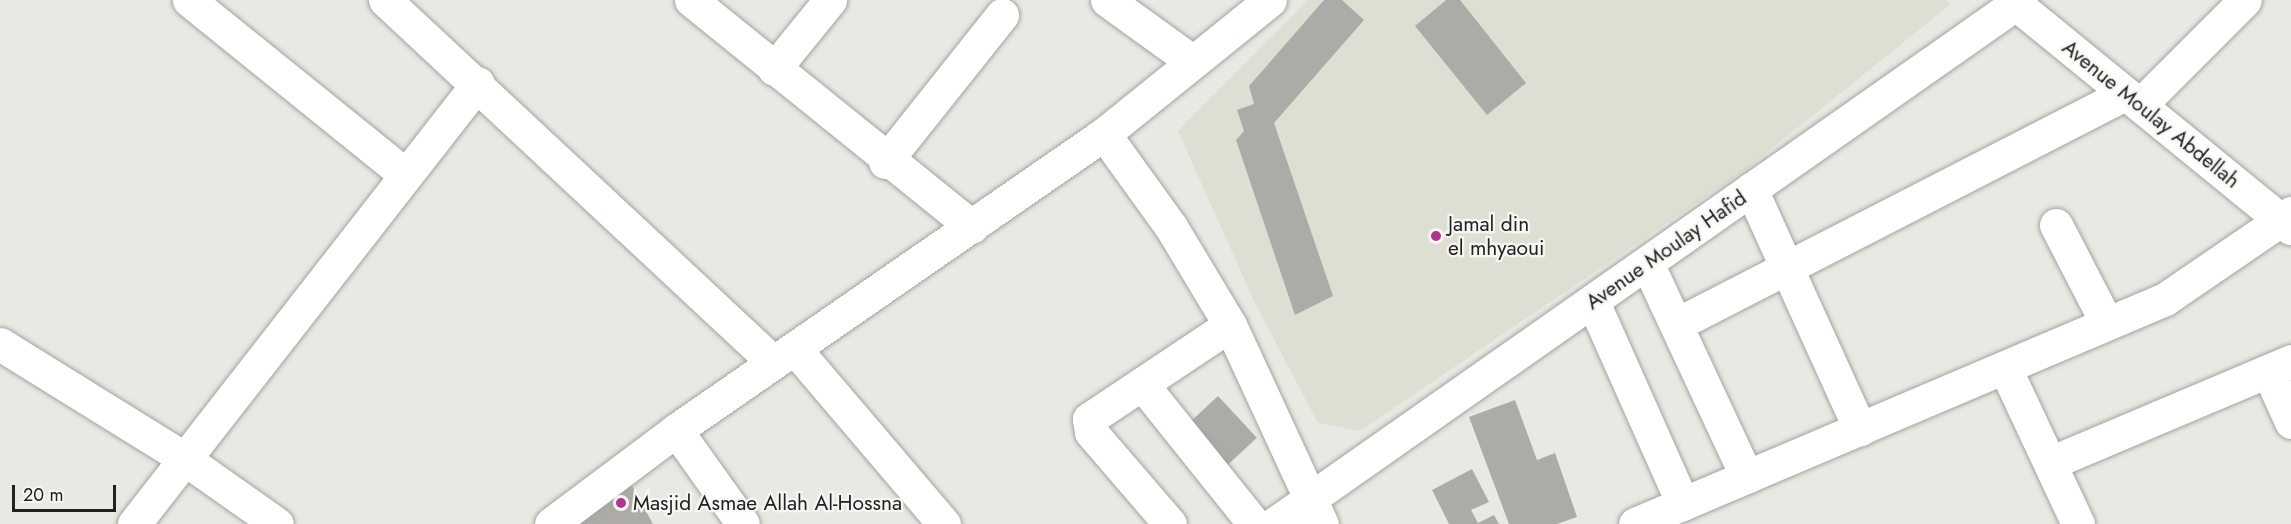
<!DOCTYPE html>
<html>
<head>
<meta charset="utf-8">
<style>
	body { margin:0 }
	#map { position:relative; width:2291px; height:524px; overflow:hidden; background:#e9e9e4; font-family:Jost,sans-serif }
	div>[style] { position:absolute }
	.built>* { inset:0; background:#deded2 }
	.building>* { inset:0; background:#adaba7; transform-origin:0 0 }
	.roads { filter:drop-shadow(0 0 2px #a3a39f) drop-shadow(0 0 2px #a3a39f) }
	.minor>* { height:33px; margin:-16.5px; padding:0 16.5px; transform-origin:16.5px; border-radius:16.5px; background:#fff }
	.dots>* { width:16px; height:16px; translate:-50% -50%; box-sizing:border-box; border:3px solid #f6f6f2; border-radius:50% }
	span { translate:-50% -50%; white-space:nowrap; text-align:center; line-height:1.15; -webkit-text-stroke:4.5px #f6f6f2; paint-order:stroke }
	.street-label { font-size:21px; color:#212120 }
	.poi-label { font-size:21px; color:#212120 }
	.left { translate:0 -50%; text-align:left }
	.scale { position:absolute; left:12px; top:485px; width:104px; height:27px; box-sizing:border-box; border:3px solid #212120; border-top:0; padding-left:8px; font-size:18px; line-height:21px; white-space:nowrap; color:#212120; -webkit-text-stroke:4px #f6f6f2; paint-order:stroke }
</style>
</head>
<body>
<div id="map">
	<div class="built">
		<div style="clip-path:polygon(1308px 0,1946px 0,1951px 4px,1744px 171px,1360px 431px,1318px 423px,1254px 301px,1178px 131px)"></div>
	</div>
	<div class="building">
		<div style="clip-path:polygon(1324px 0,1342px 0,1364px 20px,1274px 123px,1333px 296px,1295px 315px,1236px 140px,1244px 131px,1237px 110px,1254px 104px,1249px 86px)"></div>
		<div style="clip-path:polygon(1446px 0,1460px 0,1526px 83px,1487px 115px,1415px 26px)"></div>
		<div style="left:1218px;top:396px;width:57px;height:40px;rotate:47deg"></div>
		<div style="clip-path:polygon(1515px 400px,1537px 460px,1555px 453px,1577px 517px,1557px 524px,1509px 524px,1469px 417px)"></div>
		<div style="clip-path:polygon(1472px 469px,1489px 502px,1471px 510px,1478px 523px,1494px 515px,1499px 524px,1449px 524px,1432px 490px)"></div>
		<div style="clip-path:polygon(630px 482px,653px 524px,571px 524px)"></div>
	</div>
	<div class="roads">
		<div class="minor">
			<div style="left:189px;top:0;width:277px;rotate:38.9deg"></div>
			<div style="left:385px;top:0;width:531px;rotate:43.01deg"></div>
			<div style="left:691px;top:0;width:361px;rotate:38.9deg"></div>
			<div style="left:1107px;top:0;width:106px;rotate:35.8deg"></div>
			<div style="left:2011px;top:0;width:361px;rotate:39.2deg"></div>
			<div style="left:774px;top:69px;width:89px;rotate:-50.9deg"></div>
			<div style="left:2140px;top:105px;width:148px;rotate:-45deg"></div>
			<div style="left:1104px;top:134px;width:115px;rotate:54.2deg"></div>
			<div style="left:1171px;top:227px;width:114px;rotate:59deg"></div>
			<div style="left:1230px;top:325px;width:219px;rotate:65.2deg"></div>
			<div style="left:885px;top:162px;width:188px;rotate:-51.5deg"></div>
			<div style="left:1751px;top:189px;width:264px;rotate:65.6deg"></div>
			<div style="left:2056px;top:225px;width:111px;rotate:62.7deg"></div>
			<div style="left:1647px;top:263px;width:236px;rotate:65deg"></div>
			<div style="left:1593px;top:302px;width:221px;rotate:66deg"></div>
			<div style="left:1679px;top:323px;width:501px;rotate:-27.18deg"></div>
			<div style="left:0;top:344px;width:214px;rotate:31.8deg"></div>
			<div style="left:182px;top:457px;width:116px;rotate:35.2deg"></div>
			<div style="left:795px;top:349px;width:230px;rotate:49.6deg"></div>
			<div style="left:2005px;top:368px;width:172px;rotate:64.9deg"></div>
			<div style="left:2268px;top:371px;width:56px;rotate:65.7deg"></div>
			<div style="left:1142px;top:384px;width:179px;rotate:51.3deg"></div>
			<div style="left:676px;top:430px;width:115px;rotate:54.5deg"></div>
			<div style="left:2050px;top:463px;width:262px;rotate:-22.9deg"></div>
			<div style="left:134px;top:524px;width:559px;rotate:-52.04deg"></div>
			<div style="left:551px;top:524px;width:156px;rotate:-36.9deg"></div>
			<div style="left:676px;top:430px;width:520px;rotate:-34.67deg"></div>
			<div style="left:1104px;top:134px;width:213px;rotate:-38.9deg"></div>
			<div style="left:1170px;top:524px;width:121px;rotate:-130.7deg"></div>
			<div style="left:1091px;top:432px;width:13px;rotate:-99deg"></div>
			<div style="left:1089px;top:419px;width:169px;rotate:-33.7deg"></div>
			<div style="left:1274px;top:524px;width:912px;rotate:-35.05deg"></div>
			<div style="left:1635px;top:524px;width:576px;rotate:-23deg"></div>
			<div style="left:2165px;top:299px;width:153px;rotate:-34.3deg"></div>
		</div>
	</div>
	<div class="dots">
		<div style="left:1436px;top:236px;background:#ae368c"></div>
		<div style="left:621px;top:503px;background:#ae368c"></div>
	</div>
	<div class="street-label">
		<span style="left:2151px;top:114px;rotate:39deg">Avenue Moulay Abdellah</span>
		<span style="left:1666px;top:250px;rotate:-35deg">Avenue Moulay Hafid</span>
	</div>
	<div class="poi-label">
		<span class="left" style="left:1448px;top:236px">Jamal din<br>el mhyaoui</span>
		<span class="left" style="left:633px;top:503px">Masjid Asmae Allah Al-Hossna</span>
	</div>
	<div class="scale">20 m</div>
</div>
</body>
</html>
